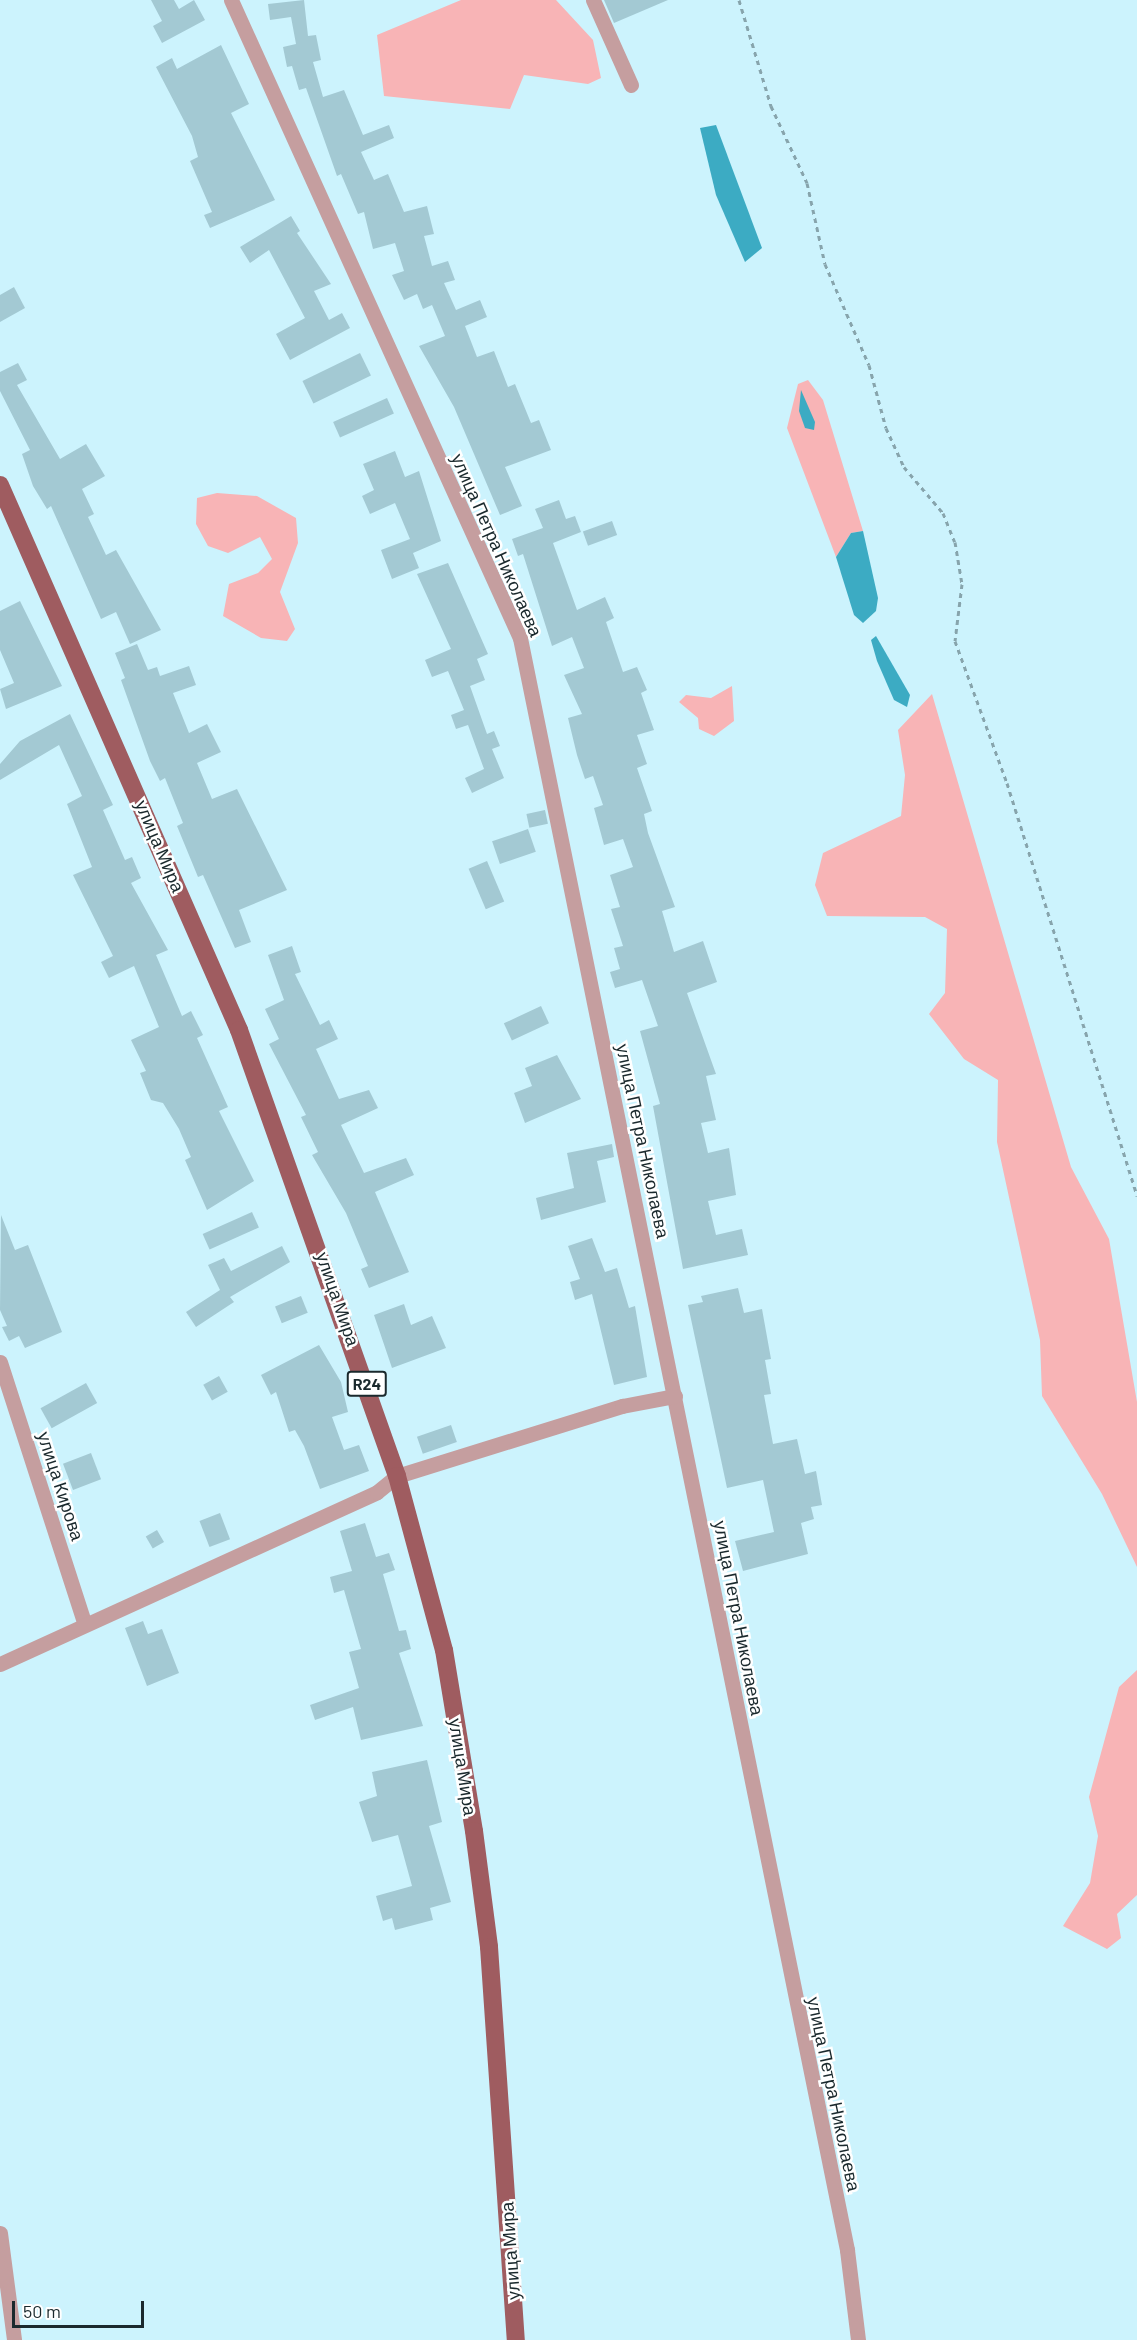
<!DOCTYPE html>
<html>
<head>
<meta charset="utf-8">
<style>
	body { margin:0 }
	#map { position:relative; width:1137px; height:2340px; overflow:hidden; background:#ccf3fd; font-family:Barlow,sans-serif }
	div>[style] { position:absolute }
	.green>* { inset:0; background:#f8b4b6 }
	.water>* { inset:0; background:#3cabc3 }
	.building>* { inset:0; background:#a3c9d3; transform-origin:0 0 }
	.path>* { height:3px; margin-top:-1.5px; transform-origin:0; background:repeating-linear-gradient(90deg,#87a4ac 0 4.5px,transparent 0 9px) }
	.street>* { height:15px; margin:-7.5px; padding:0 7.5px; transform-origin:7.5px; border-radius:7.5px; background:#c59e9f }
	.primary>* { height:18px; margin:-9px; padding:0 9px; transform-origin:9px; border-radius:9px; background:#9f5c60 }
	span { translate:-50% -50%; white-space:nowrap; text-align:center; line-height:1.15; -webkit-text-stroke:5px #fff; paint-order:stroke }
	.shield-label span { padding:2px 4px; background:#fff; border:2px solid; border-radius:4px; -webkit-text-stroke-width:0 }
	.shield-label { font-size:16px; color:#1a292d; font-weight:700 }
	.street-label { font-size:18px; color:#1a292d }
	.scale { position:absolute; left:12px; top:2301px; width:132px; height:27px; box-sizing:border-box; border:3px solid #1a292d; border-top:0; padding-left:8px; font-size:18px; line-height:21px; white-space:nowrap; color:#1a292d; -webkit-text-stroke:4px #fff; paint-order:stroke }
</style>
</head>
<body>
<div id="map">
	<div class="green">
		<div style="clip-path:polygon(461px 0,556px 0,593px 40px,601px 78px,588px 84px,524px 75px,510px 109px,384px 96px,377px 35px)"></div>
		<div style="clip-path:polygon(808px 380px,823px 400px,863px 531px,851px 533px,836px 557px,787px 428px,798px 384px)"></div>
		<div style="clip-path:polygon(217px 493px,257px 496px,296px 518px,298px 543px,280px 592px,295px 629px,287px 641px,261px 638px,223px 616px,229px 584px,258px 573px,272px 559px,260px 537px,228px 553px,208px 546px,196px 524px,197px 498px)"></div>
		<div style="clip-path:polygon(732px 686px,734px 721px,714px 736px,699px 729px,698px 718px,679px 702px,686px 695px,711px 698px)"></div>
		<div style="clip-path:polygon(932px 694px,1071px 1167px,1109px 1239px,1137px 1402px,1137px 1567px,1102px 1494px,1042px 1396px,1040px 1340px,997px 1142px,998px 1080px,964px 1059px,929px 1014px,945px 993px,947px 929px,925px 917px,827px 916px,815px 885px,823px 853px,901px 816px,905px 775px,898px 730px)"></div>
		<div style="clip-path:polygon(1137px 1670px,1137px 1895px,1117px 1914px,1121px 1938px,1107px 1949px,1063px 1926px,1090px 1883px,1098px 1836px,1089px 1797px,1119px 1687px)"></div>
	</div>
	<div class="water">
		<div style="clip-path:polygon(716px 125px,762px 248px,745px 262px,716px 195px,700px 128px)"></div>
		<div style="clip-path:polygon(801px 390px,815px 422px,814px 430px,805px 428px,799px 411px)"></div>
		<div style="clip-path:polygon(863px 531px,878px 598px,876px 611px,863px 623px,854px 615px,836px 557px,851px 533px)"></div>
		<div style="clip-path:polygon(876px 636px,910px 695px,907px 707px,894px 700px,877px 661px,871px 640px)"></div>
	</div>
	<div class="building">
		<div style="clip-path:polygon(151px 0,174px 0,179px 9px,194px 0,205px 20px,162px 43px,153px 26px,162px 21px)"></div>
		<div style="clip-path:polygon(304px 0,308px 36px,316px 35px,321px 60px,313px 62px,323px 97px,344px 90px,363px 135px,389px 125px,394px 138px,361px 152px,374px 180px,388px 174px,404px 212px,427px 206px,434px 234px,424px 236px,432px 266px,448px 261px,455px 280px,444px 283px,456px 310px,480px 300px,487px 317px,465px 326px,477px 357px,494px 351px,508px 387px,515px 384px,531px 423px,539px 420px,551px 450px,505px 467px,522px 506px,500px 515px,454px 407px,419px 346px,445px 336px,432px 305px,423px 309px,417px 294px,404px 300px,392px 275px,404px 271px,395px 243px,373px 249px,364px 212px,358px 214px,341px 174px,337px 176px,306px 88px,299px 90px,292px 66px,287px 67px,283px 47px,296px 44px,291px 17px,270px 20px,268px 4px)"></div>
		<div style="clip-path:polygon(604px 0,668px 0,614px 23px)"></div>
		<div style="clip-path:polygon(221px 45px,249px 104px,231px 113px,275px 200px,210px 228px,204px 215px,212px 212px,190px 161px,198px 157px,192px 136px,156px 67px,172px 58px,177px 69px)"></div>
		<div style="clip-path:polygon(291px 216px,300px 231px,297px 233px,331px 284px,314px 291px,329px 320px,342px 313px,350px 328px,290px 360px,276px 334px,305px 318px,269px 250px,250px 263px,240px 247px)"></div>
		<div style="clip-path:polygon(14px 287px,25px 308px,0 322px,0 295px)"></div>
		<div style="left:360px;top:353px;width:25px;height:64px;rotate:64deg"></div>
		<div style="clip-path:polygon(18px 363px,27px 380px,17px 385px,60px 459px,86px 444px,105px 476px,82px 489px,94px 514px,88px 517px,106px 555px,116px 550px,161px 630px,130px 644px,116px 612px,101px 619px,51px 506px,47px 509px,33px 486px,22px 454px,30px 450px,0 391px,0 372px)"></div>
		<div style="left:387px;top:398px;width:17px;height:59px;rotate:66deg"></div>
		<div style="clip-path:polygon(395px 451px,405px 477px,419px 471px,441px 541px,413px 553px,419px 568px,392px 579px,381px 550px,410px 539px,395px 503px,370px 514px,362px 496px,374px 490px,363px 464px)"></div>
		<div style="clip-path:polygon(559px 500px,566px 519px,575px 516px,581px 532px,553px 543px,577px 610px,605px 597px,614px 618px,606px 622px,623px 672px,637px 667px,647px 690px,641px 693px,654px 730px,637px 735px,647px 764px,637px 768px,652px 811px,644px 814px,648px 833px,675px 907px,662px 911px,674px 952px,703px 941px,717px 982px,687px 993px,716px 1074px,706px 1076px,716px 1120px,701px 1123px,708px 1153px,729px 1148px,736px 1195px,708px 1201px,716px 1235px,742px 1229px,748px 1255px,683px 1269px,653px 1106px,660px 1104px,640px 1031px,658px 1026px,642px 980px,615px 988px,610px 972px,620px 969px,614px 948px,623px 946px,611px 909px,620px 907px,610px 875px,633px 867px,623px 839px,604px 845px,594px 808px,603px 805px,593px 776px,585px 779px,577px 755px,568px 718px,582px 714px,564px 675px,584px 668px,572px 637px,552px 646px,523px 554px,518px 556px,512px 539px,543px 528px,535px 509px)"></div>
		<div style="left:612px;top:521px;width:15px;height:31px;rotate:70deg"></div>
		<div style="clip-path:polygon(448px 563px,488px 654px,477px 659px,485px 680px,470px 686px,487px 734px,494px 731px,500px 746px,492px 749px,504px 778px,472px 793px,465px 778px,484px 769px,468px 725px,456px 729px,451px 715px,464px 710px,448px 671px,432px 677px,425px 660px,451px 649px,417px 574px)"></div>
		<div style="clip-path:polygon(20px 601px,62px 686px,6px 709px,0 689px,14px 683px,0 650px,0 611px)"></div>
		<div style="clip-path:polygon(137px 644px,148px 670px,157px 667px,160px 676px,189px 666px,196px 685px,173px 693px,189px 733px,207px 724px,221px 752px,197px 763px,212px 799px,237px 789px,287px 890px,239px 910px,251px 942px,235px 948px,203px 875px,198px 877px,177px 826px,183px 823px,165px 778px,160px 781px,150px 761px,121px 680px,125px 678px,115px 653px)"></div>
		<div style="clip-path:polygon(70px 714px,113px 805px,103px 810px,125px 860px,132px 857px,141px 878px,131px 883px,168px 950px,156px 955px,182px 1016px,191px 1011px,203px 1035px,197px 1038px,228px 1107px,219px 1111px,254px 1181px,207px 1210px,185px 1160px,191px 1157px,179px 1129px,163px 1103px,151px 1100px,140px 1073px,146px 1071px,131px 1040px,159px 1027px,134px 966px,109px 978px,101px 962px,113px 956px,73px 875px,92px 867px,67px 804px,82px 796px,59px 745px,0 780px,0 764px,20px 741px)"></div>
		<div style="left:545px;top:810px;width:14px;height:19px;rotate:78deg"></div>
		<div style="left:528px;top:829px;width:24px;height:38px;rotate:71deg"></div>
		<div style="left:487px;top:861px;width:44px;height:20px;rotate:67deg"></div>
		<div style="clip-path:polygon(292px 946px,301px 972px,295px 974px,320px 1025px,329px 1020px,338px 1039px,316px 1049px,339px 1099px,369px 1090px,378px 1108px,341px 1125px,364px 1173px,406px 1158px,414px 1175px,375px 1192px,409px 1272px,369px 1288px,361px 1269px,368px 1266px,346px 1213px,312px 1155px,318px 1152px,301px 1117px,306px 1115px,269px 1044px,279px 1039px,265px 1009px,284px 1000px,268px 955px)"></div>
		<div style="left:541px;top:1006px;width:19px;height:41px;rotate:65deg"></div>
		<div style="clip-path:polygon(557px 1055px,581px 1099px,525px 1123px,514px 1093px,532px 1086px,525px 1068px)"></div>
		<div style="clip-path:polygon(612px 1144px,614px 1157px,597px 1161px,606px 1202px,541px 1220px,536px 1198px,574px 1188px,567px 1153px)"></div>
		<div style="left:252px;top:1212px;width:17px;height:54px;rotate:66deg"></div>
		<div style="clip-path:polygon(1px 1215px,15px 1250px,28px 1245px,62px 1332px,25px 1348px,19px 1336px,9px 1341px,2px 1327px,7px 1326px,0 1310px)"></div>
		<div style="clip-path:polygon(592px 1238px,605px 1272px,617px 1268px,629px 1308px,635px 1306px,647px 1377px,614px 1385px,592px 1294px,575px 1300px,570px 1282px,580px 1279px,568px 1246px)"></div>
		<div style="clip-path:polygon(282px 1246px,290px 1262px,230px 1297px,234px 1302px,196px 1327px,186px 1312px,220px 1290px,208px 1265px,224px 1258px,231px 1271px)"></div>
		<div style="clip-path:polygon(738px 1288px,744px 1313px,762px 1309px,771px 1359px,765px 1360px,771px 1394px,764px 1395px,773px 1444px,797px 1439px,805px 1474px,816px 1471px,822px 1505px,811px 1507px,814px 1519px,801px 1523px,808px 1554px,743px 1571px,735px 1541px,774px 1532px,763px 1480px,727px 1488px,688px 1305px,703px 1302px,701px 1296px)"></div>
		<div style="left:301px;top:1296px;width:18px;height:28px;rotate:68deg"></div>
		<div style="clip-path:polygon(404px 1304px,411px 1325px,432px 1316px,446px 1348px,392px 1368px,374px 1315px)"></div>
		<div style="clip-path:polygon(319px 1345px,341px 1382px,348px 1412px,332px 1417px,344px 1450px,359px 1445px,369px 1471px,320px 1489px,304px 1446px,295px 1430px,289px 1432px,276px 1392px,271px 1395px,261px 1375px)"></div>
		<div style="left:219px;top:1376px;width:18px;height:18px;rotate:61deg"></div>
		<div style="left:86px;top:1383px;width:23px;height:52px;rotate:61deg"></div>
		<div style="left:451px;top:1425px;width:18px;height:36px;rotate:71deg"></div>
		<div style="left:91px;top:1453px;width:28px;height:30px;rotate:69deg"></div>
		<div style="left:220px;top:1513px;width:28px;height:22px;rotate:69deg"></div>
		<div style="clip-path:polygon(365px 1523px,376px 1557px,389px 1553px,395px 1570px,383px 1574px,399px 1631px,406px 1630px,411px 1649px,399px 1653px,423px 1726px,361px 1740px,353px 1707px,315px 1720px,310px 1705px,359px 1688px,349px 1652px,361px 1649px,344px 1590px,334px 1593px,330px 1577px,352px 1571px,340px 1531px)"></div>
		<div style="left:157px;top:1530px;width:14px;height:13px;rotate:60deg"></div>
		<div style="clip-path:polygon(143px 1621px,148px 1634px,162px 1629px,179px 1673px,147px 1686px,125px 1628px)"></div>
		<div style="clip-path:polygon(427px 1760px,442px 1822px,429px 1826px,451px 1902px,430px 1908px,433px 1920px,395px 1930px,392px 1918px,383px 1921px,376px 1896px,412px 1886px,398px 1835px,372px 1842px,359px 1802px,377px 1796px,372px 1772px)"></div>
	</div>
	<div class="path">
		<div style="left:739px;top:0;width:111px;rotate:73.2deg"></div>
		<div style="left:771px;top:106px;width:85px;rotate:64.9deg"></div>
		<div style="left:807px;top:183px;width:83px;rotate:77.5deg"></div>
		<div style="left:825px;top:264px;width:110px;rotate:66.5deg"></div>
		<div style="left:869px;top:365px;width:65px;rotate:74.9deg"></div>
		<div style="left:886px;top:428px;width:43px;rotate:65.2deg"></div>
		<div style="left:904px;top:467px;width:60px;rotate:49.7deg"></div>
		<div style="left:943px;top:513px;width:31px;rotate:68deg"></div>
		<div style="left:955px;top:542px;width:43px;rotate:80.5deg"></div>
		<div style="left:962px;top:584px;width:57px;rotate:97deg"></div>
		<div style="left:955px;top:641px;width:151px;rotate:69.9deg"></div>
		<div style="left:1007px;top:783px;width:433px;rotate:72.5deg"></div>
	</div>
	<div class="street">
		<div style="left:231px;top:0;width:700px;rotate:65.63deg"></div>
		<div style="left:520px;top:638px;width:1645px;rotate:78.53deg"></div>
		<div style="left:847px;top:2250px;width:91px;rotate:83deg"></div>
		<div style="left:593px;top:0;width:93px;rotate:65.9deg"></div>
		<div style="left:0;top:1362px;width:273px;rotate:72.1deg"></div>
		<div style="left:0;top:1664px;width:414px;rotate:-24.5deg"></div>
		<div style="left:377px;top:1492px;width:26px;rotate:-39deg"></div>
		<div style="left:397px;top:1476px;width:236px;rotate:-17.3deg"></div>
		<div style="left:622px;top:1406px;width:54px;rotate:-10.7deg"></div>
		<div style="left:0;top:2233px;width:108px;rotate:82.5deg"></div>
	</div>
	<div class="primary">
		<div style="left:0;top:485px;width:595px;rotate:66.32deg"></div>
		<div style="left:239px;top:1030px;width:473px;rotate:70.5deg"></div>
		<div style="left:397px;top:1476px;width:180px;rotate:74.9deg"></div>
		<div style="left:444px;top:1650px;width:183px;rotate:80.6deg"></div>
		<div style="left:474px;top:1831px;width:117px;rotate:82.6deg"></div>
		<div style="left:489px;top:1947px;width:394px;rotate:86.1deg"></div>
	</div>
	<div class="shield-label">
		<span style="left:367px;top:1384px">R24</span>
	</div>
	<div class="street-label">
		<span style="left:497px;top:545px;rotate:66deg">улица Петра Николаева</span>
		<span style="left:160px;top:846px;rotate:67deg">улица Мира</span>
		<span style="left:643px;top:1141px;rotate:78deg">улица Петра Николаева</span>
		<span style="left:338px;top:1299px;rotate:71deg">улица Мира</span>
		<span style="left:61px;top:1486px;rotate:72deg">улица Кирова</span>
		<span style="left:739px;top:1618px;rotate:79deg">улица Петра Николаева</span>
		<span style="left:463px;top:1767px;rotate:81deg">улица Мира</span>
		<span style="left:834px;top:2094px;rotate:78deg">улица Петра Николаева</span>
		<span style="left:510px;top:2251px;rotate:-94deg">улица Мира</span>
	</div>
	<div class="scale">50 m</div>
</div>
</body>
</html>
